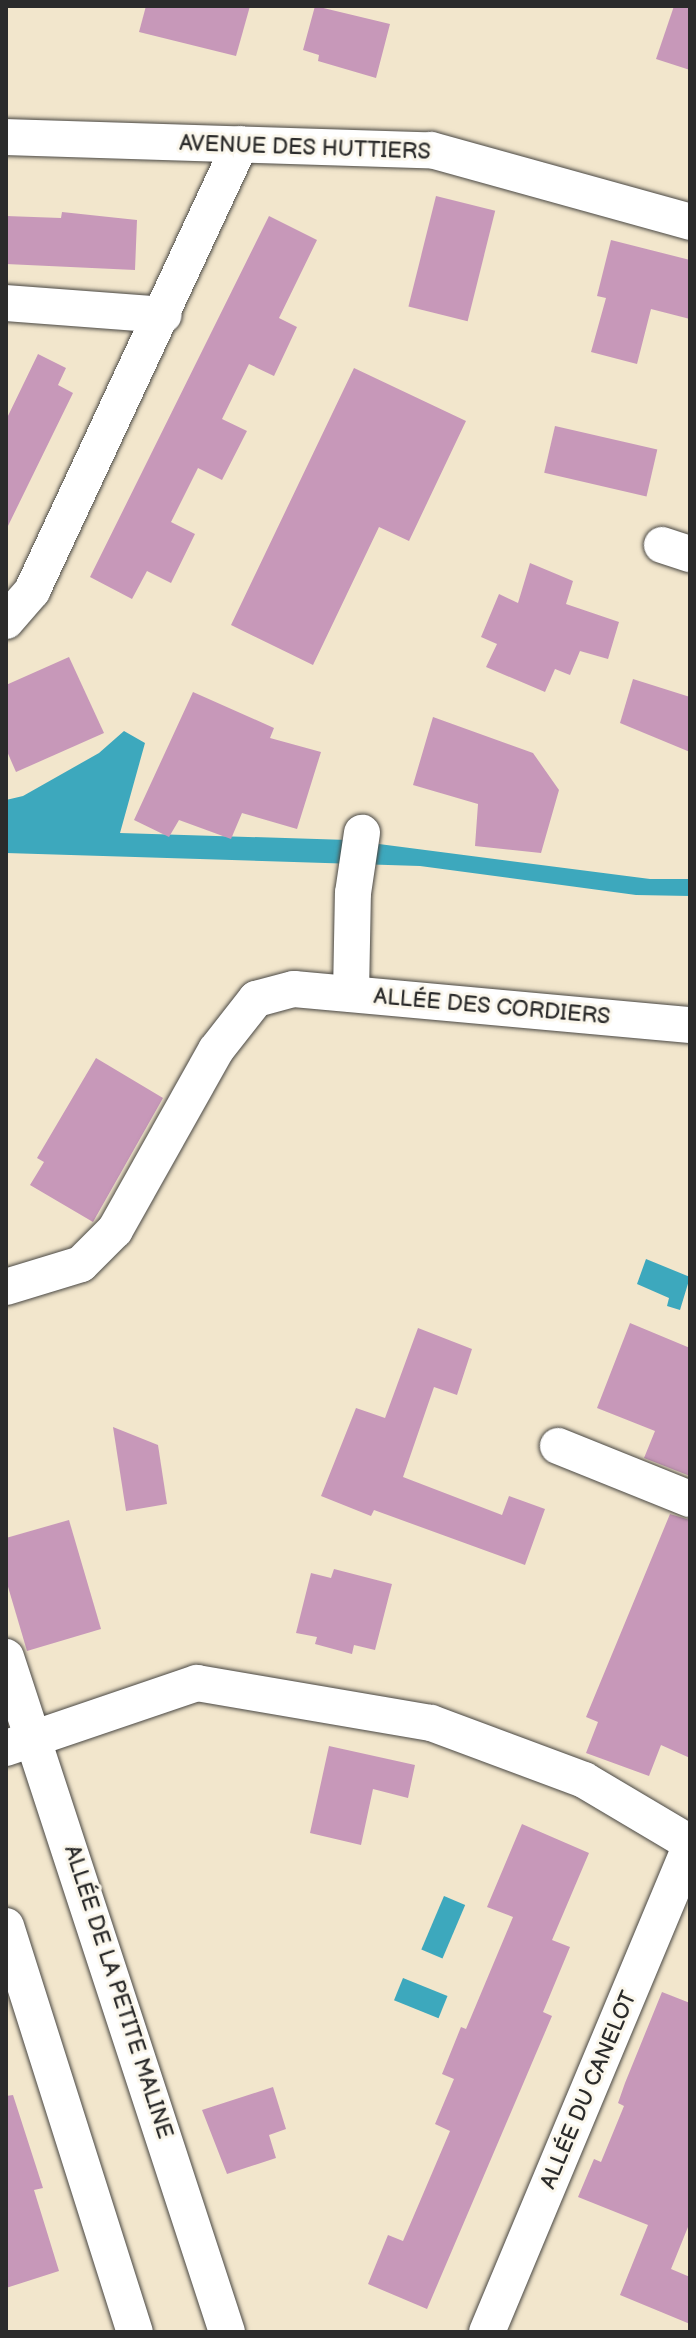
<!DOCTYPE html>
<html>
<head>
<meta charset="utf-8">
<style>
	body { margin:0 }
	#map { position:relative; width:696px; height:2338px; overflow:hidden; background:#f2e6cc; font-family:"Balsamiq Sans",sans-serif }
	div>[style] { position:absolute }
	.water>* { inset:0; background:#3da8bd; transform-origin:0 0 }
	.building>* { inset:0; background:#c798b9; transform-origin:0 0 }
	.roads { filter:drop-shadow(0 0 2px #494743) drop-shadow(0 0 2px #494743) }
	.street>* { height:36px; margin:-18px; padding:0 18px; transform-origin:18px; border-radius:18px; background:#fff }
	span { translate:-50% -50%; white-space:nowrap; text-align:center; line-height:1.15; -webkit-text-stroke:6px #fbf7ec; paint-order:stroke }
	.street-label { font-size:22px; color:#2b2b2b }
	.frame { position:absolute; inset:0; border:8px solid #2b2b2b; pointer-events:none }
</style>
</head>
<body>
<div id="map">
	<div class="water">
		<div style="clip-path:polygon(124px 731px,145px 743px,120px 833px,348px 840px,650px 879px,690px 879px,690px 896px,636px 895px,420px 866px,6px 853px,6px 800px,23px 796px,99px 753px)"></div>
		<div style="clip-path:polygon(646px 1259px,690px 1277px,680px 1310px,667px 1306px,669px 1298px,637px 1284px)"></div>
		<div style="left:444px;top:1896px;width:23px;height:58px;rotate:23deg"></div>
		<div style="left:403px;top:1978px;width:48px;height:24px;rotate:22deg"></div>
	</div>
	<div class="building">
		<div style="clip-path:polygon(146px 6px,250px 6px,236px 56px,139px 32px)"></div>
		<div style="clip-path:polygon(315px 6px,390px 24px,376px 78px,318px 61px,319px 55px,303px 50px)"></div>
		<div style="clip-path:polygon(674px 6px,690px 6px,690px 70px,656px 59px)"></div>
		<div style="left:436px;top:196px;width:61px;height:114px;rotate:14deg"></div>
		<div style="clip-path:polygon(62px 212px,137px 220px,135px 270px,6px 264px,6px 216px,61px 218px)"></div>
		<div style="clip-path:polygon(269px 216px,317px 240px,279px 318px,297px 327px,274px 376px,249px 364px,222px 419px,247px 431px,222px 480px,198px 468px,171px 522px,195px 534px,171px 583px,147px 571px,132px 599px,90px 577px)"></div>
		<div style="clip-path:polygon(611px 240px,690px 260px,690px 319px,651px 309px,637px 364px,591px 352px,606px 298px,597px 296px)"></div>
		<div style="clip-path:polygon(38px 354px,66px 368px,58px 385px,73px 393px,6px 530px,6px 420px)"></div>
		<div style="clip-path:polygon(354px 368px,466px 421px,409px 541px,379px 527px,313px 665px,231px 625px)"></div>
		<div style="left:555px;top:426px;width:105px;height:48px;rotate:13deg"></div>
		<div style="clip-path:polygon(530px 563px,573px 581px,566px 604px,619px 622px,608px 659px,580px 651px,570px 675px,555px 669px,545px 692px,486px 667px,497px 644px,481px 637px,499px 594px,518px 603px)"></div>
		<div style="clip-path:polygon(69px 657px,104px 733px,16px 772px,6px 749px,6px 685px)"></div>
		<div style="clip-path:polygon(633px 679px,690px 697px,690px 752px,620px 723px)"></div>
		<div style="clip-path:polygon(193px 692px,274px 728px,270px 738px,321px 752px,297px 829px,242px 813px,231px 839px,179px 820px,169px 837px,134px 820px)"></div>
		<div style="clip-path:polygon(433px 717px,533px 753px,559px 790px,541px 853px,475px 846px,478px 804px,413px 785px)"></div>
		<div style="clip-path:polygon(96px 1058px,163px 1098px,93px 1222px,30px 1185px,44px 1162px,37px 1158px)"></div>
		<div style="clip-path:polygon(630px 1323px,690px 1348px,690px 1476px,644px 1458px,655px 1431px,597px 1408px)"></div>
		<div style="clip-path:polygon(418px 1328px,472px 1349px,457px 1395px,434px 1387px,403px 1477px,502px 1515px,509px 1496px,545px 1509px,525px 1565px,374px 1510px,371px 1516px,321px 1496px,356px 1408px,385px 1418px)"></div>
		<div style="clip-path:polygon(113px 1427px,158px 1445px,167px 1504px,126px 1511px)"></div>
		<div style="clip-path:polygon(670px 1514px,690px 1520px,690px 1758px,661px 1745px,649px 1776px,586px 1753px,598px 1722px,586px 1717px)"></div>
		<div style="clip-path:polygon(69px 1520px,101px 1629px,27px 1651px,6px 1580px,6px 1538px)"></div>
		<div style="clip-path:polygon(334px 1569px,392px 1584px,375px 1650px,354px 1645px,352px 1654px,315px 1644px,317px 1637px,296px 1633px,311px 1573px,331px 1578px)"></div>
		<div style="clip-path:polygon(329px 1746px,415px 1765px,408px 1798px,373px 1789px,361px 1845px,310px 1833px)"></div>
		<div style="clip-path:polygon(522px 1824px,589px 1853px,552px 1940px,570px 1947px,543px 2012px,552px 2016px,427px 2309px,368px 2284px,388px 2235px,403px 2241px,450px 2131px,435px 2124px,454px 2079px,442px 2074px,461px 2027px,466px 2029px,513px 1917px,487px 1907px)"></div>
		<div style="clip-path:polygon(662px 1992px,690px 2003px,690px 2222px,671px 2269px,690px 2277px,690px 2324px,620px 2295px,648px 2225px,578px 2197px,594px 2159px,601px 2162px,624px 2106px,618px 2103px,625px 2083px)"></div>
		<div style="clip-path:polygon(273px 2087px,286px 2129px,269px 2135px,276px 2158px,227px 2174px,202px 2110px)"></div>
		<div style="clip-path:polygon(13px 2095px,43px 2188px,34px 2190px,59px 2271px,6px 2288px,6px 2096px)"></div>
	</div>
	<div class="roads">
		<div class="street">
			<div style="left:6px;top:137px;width:425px;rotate:1.8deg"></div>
			<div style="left:431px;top:150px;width:269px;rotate:15.5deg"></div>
			<div style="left:6px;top:303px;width:158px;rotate:4.3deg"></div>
			<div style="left:662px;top:545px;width:29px;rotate:18deg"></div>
			<div style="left:6px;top:621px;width:40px;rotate:-49deg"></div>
			<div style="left:32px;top:591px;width:493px;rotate:-65deg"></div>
			<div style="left:351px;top:994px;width:101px;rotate:-88.9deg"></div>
			<div style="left:353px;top:893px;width:61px;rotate:-81.5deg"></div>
			<div style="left:6px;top:1287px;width:78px;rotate:-17deg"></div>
			<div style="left:81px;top:1264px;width:48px;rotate:-45deg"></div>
			<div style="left:115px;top:1230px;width:206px;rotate:-60.7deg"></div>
			<div style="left:216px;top:1050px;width:65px;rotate:-51.9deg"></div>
			<div style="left:256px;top:999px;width:39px;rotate:-15deg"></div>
			<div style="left:294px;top:989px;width:398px;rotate:5.2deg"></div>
			<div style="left:558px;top:1446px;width:142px;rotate:21.9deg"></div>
			<div style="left:6px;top:1657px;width:710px;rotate:71.87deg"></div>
			<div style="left:6px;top:1748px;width:202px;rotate:-18.8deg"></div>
			<div style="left:197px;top:1683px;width:237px;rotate:9.7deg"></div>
			<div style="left:431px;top:1723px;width:163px;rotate:20.4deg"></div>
			<div style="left:584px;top:1780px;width:123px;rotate:30.7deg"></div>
			<div style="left:6px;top:1926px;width:426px;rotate:72.4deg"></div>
			<div style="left:487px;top:2332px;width:526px;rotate:-67.29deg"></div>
		</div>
	</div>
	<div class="street-label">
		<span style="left:305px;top:148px;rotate:2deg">AVENUE DES HUTTIERS</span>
		<span style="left:492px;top:1007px;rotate:5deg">ALLÉE DES CORDIERS</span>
		<span style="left:118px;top:1992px;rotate:72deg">ALLÉE DE LA PETITE MALINE</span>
		<span style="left:589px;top:2090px;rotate:-67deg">ALLÉE DU CANELOT</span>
	</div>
	<div class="frame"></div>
</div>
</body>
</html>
